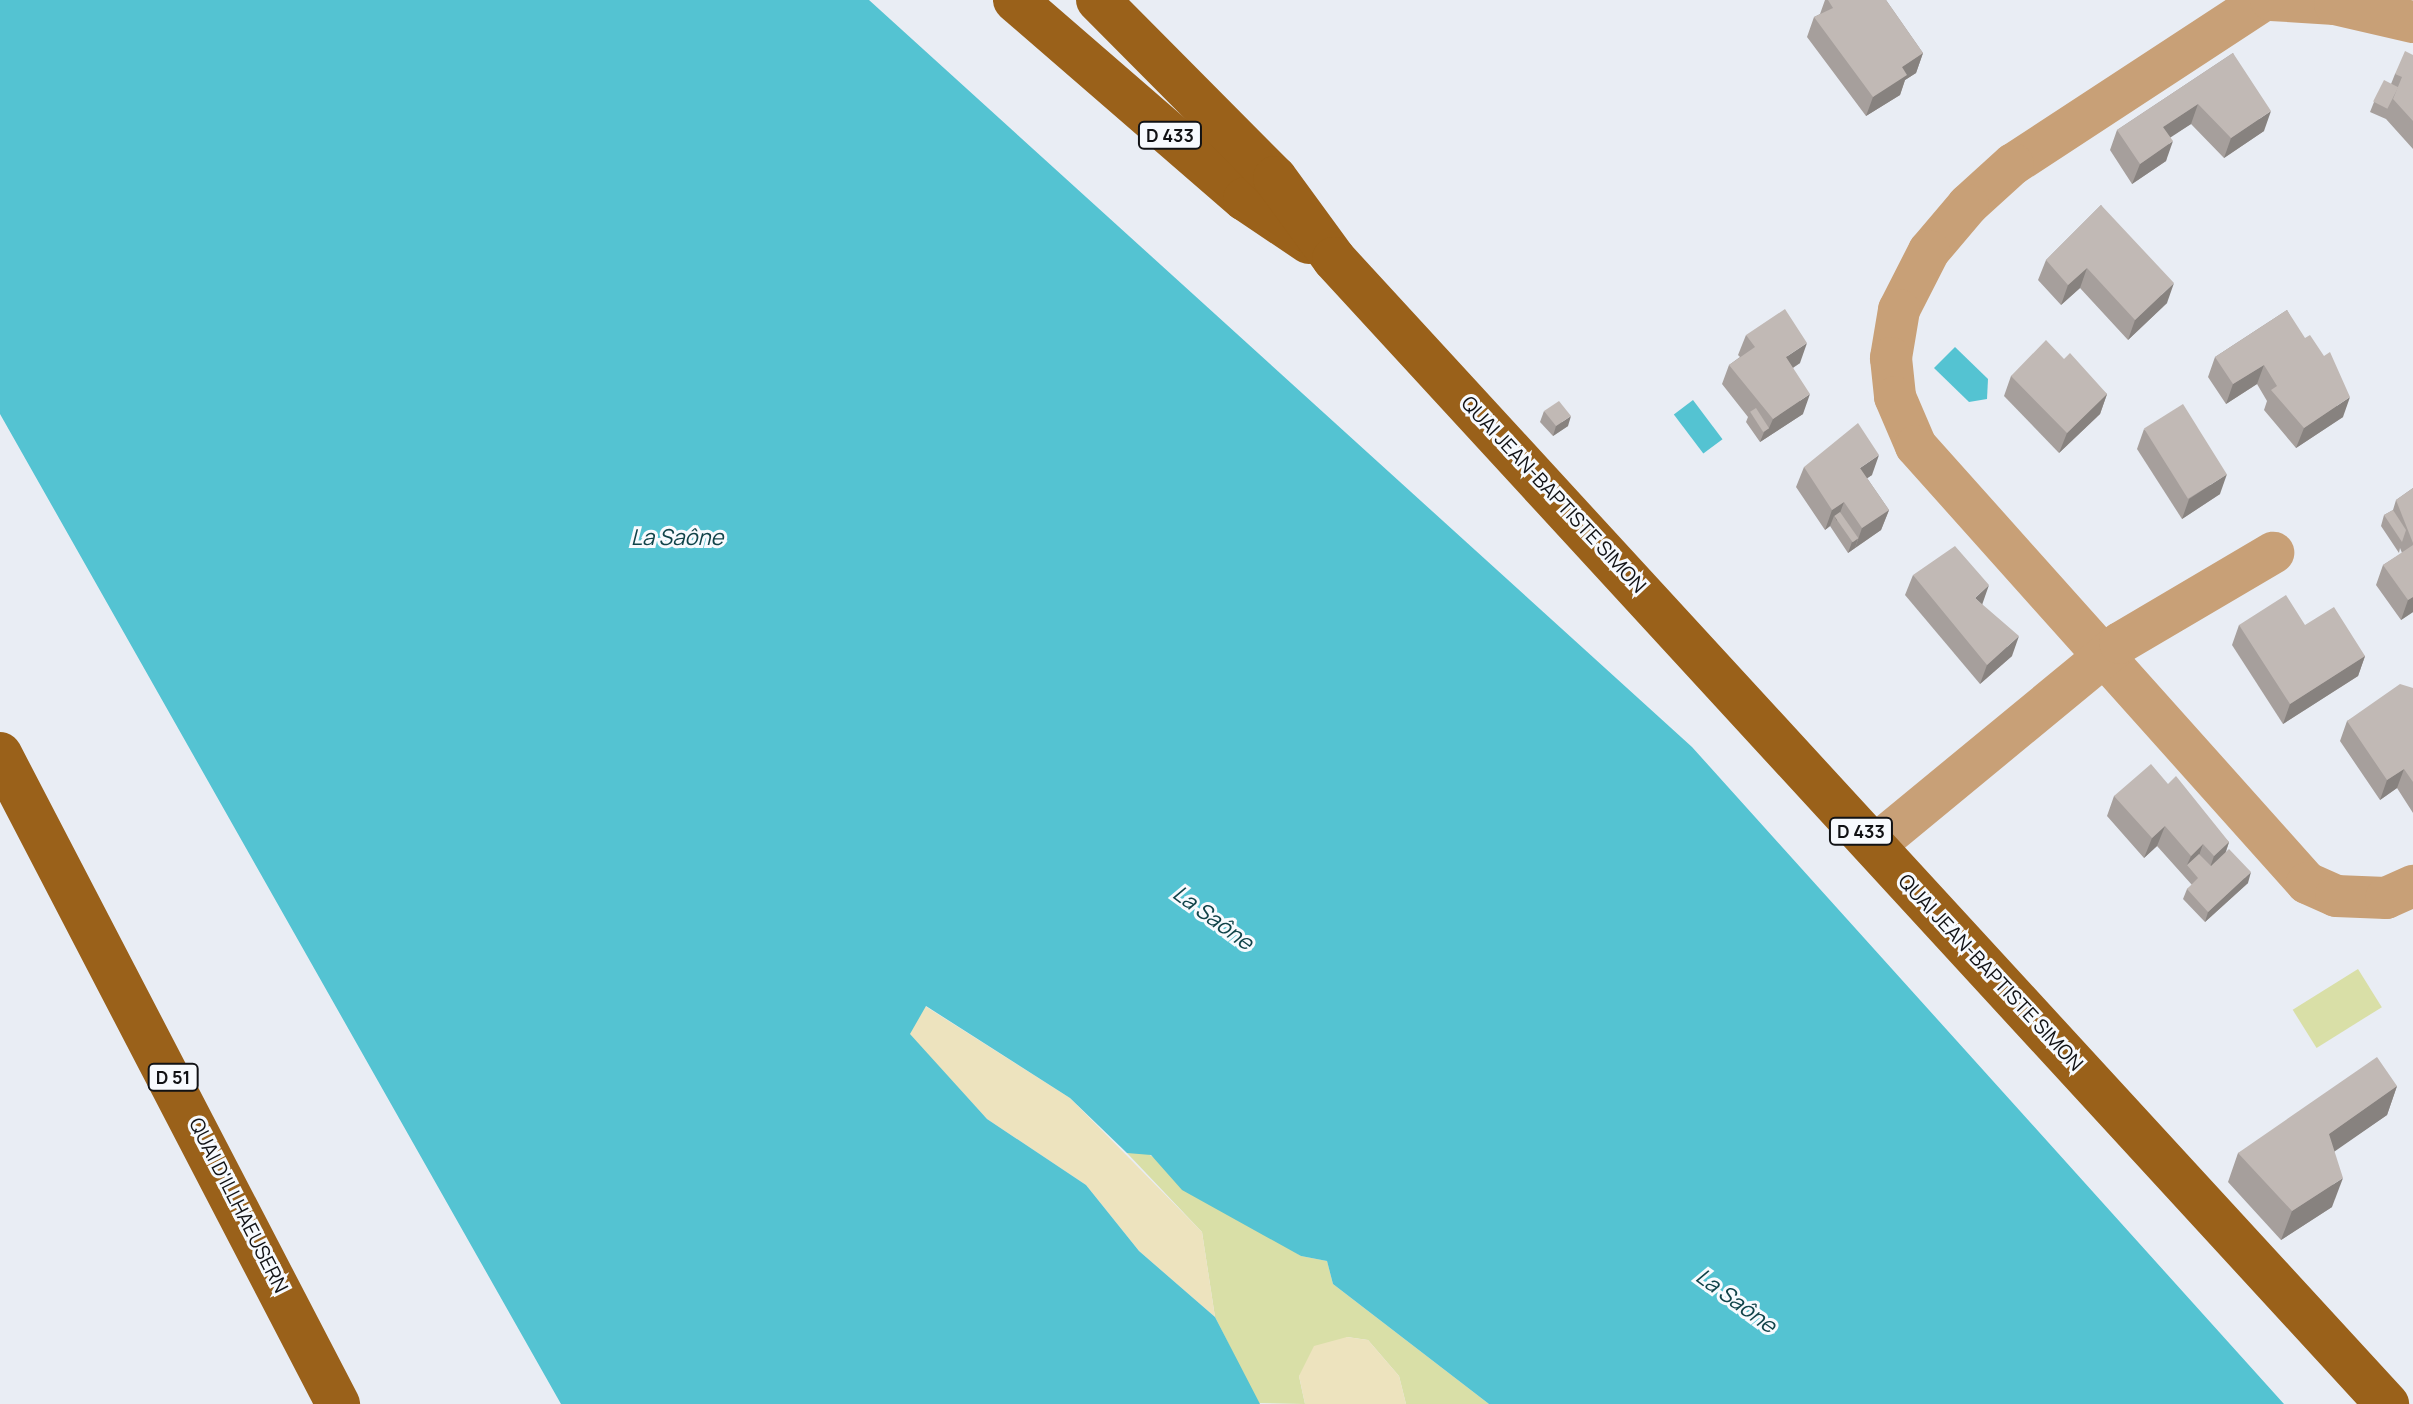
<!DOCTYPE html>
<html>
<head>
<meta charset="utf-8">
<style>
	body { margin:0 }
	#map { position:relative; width:2413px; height:1404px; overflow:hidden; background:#e9edf4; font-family:Manrope,sans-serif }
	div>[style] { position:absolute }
	.green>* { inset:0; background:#d9dfa7; transform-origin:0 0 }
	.sand>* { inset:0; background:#ede3be }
	.water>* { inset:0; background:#54c3d2; transform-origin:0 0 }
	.minor>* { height:42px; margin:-21px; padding:0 21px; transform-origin:21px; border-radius:21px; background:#c8a077 }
	.primary>* { height:44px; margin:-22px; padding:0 22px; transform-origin:22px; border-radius:22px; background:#9a611a }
	.wall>* { inset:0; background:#a69f9c }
	.shaded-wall>* { inset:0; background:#87827f }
	.building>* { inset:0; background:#c1b9b5; transform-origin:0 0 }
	span { translate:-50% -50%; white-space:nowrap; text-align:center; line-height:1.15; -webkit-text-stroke:6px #f7fafe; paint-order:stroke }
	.shield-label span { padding:2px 6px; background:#f7fafe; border:2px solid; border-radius:6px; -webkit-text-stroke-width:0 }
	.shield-label { font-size:18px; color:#111215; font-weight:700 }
	.street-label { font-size:20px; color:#111215 }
	.water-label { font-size:22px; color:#104349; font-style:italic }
</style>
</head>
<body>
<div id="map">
	<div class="green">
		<div style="left:2358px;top:969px;width:45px;height:77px;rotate:58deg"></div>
		<div style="clip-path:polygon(1144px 1151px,1301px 1256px,1327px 1261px,1333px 1284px,1489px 1404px,1406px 1404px,1399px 1376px,1368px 1340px,1347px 1337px,1299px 1376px,1305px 1404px,1258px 1403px,1215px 1317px,1202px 1232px,1127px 1153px)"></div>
	</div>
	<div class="sand">
		<div style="clip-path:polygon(925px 1006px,1070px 1098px,1202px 1232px,1215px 1317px,1139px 1251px,1086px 1185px,987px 1119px,909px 1034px)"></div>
		<div style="clip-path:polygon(1347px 1337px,1368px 1340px,1399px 1376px,1406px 1404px,1305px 1404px,1299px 1376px,1314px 1346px)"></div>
	</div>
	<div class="water">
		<div style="clip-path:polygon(0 0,869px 0,1692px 747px,2284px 1404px,1489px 1404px,1333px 1284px,1327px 1261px,1301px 1256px,1182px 1190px,1151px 1155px,1127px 1153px,1070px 1098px,926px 1006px,910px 1034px,987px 1119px,1086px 1185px,1139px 1251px,1215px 1317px,1260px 1404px,561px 1404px,0 414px)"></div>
		<div style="clip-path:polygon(1955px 347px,1988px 379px,1987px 399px,1969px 402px,1934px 368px)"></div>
		<div style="left:1693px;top:400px;width:49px;height:24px;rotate:53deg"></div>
	</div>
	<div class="minor">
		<div style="left:2264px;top:0;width:300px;rotate:146.8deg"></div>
		<div style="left:2013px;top:164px;width:61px;rotate:137.7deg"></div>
		<div style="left:1968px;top:205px;width:60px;rotate:130.3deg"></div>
		<div style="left:1929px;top:251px;width:66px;rotate:117deg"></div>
		<div style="left:1899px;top:310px;width:49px;rotate:99.5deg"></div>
		<div style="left:1891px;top:358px;width:39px;rotate:84deg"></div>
		<div style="left:1895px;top:397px;width:53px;rotate:66.8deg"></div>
		<div style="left:1916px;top:446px;width:586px;rotate:48.18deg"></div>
		<div style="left:2307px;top:883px;width:32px;rotate:24deg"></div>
		<div style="left:2336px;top:896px;width:50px;rotate:2.3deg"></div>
		<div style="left:2386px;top:898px;width:30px;rotate:-24deg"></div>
		<div style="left:2271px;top:0;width:64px;rotate:3.6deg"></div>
		<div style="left:2335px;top:4px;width:80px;rotate:13deg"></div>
		<div style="left:1874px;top:846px;width:319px;rotate:-39.5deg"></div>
		<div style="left:2120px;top:643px;width:178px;rotate:-30.5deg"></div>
	</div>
	<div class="primary">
		<div style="left:1015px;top:0;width:304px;rotate:40.9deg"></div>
		<div style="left:1245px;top:199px;width:77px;rotate:33.9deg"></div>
		<div style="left:1098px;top:0;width:251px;rotate:45.2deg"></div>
		<div style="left:1275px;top:178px;width:100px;rotate:53.9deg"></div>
		<div style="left:1334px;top:259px;width:1556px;rotate:47.4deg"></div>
		<div style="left:0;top:754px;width:733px;rotate:62.53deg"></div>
	</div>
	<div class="wall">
		<div style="clip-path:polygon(1825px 0,1886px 0,1923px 53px,1916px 73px,1905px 80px,1900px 95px,1866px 116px,1807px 37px,1814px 17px,1820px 14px)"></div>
		<div style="clip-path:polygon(2233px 53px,2264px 131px,2224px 158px,2191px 124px,2170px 137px,2166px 161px,2132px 184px,2110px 150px,2117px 130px)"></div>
		<div style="clip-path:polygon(2413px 55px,2413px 149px,2386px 119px,2370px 112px,2374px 102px,2391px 84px,2395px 74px)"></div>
		<div style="clip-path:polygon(2101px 205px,2167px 303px,2128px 340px,2080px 288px,2061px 305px,2038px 280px,2046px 260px)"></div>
		<div style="clip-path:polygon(2287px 310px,2343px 417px,2296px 448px,2264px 410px,2267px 401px,2257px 384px,2226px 404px,2208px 377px,2215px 357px)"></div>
		<div style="clip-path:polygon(1746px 335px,1800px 363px,1793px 368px,1803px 414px,1760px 442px,1746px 422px,1748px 417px,1722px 384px,1729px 365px,1740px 357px,1738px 355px)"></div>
		<div style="clip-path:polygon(2064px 359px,2107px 394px,2100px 414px,2059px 453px,2004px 396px,2011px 376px)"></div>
		<div style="clip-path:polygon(1544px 411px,1568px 426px,1553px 436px,1540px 422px)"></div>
		<div style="clip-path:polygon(2144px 429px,2220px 494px,2182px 519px,2137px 449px)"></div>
		<div style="clip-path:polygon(1804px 467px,1872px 475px,1867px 478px,1889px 510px,1881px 530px,1848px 553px,1830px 526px,1825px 530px,1796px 487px)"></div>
		<div style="clip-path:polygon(2413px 488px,2413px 612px,2401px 620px,2376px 585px,2383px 565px,2402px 553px,2400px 548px,2399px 553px,2381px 526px,2384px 515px,2393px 510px,2396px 500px)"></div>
		<div style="clip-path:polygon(1913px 575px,1982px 604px,2012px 656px,1980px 684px,1905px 595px)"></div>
		<div style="clip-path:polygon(2239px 625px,2305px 625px,2365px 656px,2358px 676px,2283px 724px,2232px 645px)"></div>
		<div style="clip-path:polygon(2413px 688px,2413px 813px,2397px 788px,2380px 800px,2340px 741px,2347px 721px)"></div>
		<div style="clip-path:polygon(2168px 784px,2229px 842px,2226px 852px,2248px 883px,2205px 922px,2183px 899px,2187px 889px,2192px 885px,2157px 846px,2144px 858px,2107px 816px,2114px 796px)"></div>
		<div style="clip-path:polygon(2397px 1086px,2387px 1115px,2334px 1151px,2332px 1207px,2281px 1240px,2228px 1182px,2238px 1153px)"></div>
	</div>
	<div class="shaded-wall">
		<div style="clip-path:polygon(1923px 53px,1916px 73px,1905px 80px,1900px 95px,1866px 116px,1873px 97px,1902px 67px)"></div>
		<div style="clip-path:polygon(2198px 104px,2191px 124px,2156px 147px,2163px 127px)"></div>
		<div style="clip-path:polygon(2271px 111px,2264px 131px,2224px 158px,2231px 138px)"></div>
		<div style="clip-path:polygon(2173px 141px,2166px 161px,2132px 184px,2140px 164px)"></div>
		<div style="clip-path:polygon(2087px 268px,2080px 288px,2061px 305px,2068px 285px)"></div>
		<div style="clip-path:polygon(2174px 283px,2167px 303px,2128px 340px,2135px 320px)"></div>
		<div style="clip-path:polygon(1807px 343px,1800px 363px,1778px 377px,1786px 357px)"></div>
		<div style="clip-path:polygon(2264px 365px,2257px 384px,2226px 404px,2233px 384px)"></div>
		<div style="clip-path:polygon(1810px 394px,1803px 414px,1760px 442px,1764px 432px,1769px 428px,1773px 419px)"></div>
		<div style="clip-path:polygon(2107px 394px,2100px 414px,2059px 453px,2067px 433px)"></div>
		<div style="clip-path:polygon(2350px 397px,2343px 417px,2296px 448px,2304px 428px)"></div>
		<div style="clip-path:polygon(1571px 416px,1568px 426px,1553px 436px,1556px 426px)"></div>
		<div style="clip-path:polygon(1879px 455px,1872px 475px,1853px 488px,1860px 468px)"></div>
		<div style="clip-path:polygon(2227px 474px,2220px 494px,2182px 519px,2189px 499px)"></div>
		<div style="clip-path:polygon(1844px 502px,1837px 521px,1834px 516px,1830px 526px,1825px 530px,1832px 510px)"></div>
		<div style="clip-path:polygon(1889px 510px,1881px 530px,1855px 548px,1862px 528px)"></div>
		<div style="clip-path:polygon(1858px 538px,1855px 548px,1848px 553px,1852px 542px)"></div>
		<div style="clip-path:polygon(1989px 585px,1982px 605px,1975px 598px)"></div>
		<div style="clip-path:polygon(2413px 597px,2413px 612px,2401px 620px,2408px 600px)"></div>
		<div style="clip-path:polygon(2019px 636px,2012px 656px,1980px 684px,1987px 665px)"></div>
		<div style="clip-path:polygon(2365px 656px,2358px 676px,2283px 724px,2290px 704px)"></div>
		<div style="clip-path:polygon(2404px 769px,2397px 788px,2380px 800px,2387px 780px)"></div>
		<div style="clip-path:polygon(2165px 826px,2157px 846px,2144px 858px,2152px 838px)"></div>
		<div style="clip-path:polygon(2229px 842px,2222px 862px,2207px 876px,2214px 856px)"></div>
		<div style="clip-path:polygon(2203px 844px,2196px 864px,2187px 865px,2191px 856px)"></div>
		<div style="clip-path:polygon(2251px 872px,2248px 883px,2205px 922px,2208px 912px)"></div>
		<div style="clip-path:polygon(2397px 1086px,2387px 1115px,2318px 1163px,2329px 1134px)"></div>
		<div style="clip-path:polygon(2343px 1178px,2332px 1207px,2281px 1240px,2292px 1211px)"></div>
	</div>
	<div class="building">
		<div style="clip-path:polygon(1828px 0,1886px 0,1923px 53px,1902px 67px,1907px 75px,1873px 97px,1814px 17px,1833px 8px)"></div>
		<div style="clip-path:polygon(2405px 51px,2413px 55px,2413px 121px,2393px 99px,2402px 77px,2395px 74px)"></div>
		<div style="clip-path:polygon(2233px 53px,2271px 111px,2231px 138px,2198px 104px,2163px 127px,2173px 141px,2140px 164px,2117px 130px)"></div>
		<div style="left:2384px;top:80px;width:16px;height:24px;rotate:27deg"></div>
		<div style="clip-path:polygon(2101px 205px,2174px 283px,2135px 320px,2087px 268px,2068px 285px,2046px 260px)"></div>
		<div style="clip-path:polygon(1785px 309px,1807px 343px,1786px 357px,1810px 394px,1773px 419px,1729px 365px,1755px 347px,1746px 335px)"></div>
		<div style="clip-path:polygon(2287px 310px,2305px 338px,2310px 335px,2324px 356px,2330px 352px,2350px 397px,2304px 428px,2271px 390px,2277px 386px,2264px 365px,2233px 384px,2215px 357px)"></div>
		<div style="clip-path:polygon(2046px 340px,2064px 359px,2070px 353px,2107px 394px,2067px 433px,2011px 376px)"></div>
		<div style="clip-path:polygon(1559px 401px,1571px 416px,1556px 426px,1544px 411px)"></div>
		<div style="left:2183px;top:404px;width:83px;height:46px;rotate:58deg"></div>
		<div style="left:1756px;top:408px;width:24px;height:7px;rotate:57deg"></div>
		<div style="clip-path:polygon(1858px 423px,1879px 455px,1860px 468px,1889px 510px,1862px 528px,1844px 502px,1832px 510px,1804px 467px)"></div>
		<div style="clip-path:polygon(2413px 488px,2413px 543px,2396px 500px)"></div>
		<div style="clip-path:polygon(2393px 510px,2406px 530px,2402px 542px,2384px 515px)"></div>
		<div style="left:1840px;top:512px;width:32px;height:7px;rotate:55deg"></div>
		<div style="clip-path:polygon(2413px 545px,2413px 597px,2408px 600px,2383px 565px)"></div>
		<div style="clip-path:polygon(1955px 546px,1989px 585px,1975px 598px,2019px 636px,1987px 665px,1913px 575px)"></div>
		<div style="clip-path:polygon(2286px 595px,2305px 625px,2334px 607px,2365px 656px,2290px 704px,2239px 625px)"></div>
		<div style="clip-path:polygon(2400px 684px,2413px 688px,2413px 782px,2404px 769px,2387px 780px,2347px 721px)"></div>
		<div style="clip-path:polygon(2151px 764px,2168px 784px,2176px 776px,2229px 842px,2214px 856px,2203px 844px,2191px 856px,2165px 826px,2152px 838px,2114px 796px)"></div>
		<div style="clip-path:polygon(2229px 849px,2251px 872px,2208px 912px,2187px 889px,2198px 878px,2187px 865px,2199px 854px,2211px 866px)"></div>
		<div style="clip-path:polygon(2377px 1057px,2397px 1086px,2329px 1134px,2343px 1178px,2292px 1211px,2238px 1153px)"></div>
	</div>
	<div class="shield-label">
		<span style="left:1170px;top:135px">D 433</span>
		<span style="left:1861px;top:831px">D 433</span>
		<span style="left:173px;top:1077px">D 51</span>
	</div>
	<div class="street-label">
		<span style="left:1554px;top:494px;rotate:47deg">QUAI JEAN-BAPTISTE SIMON</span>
		<span style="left:1991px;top:972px;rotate:47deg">QUAI JEAN-BAPTISTE SIMON</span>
		<span style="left:239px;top:1205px;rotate:63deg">QUAI D'ILLHAEUSERN</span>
	</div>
	<div class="water-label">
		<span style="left:677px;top:538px">La Saône</span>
		<span style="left:1213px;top:918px;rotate:36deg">La Saône</span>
		<span style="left:1736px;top:1301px;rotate:36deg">La Saône</span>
	</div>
</div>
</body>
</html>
